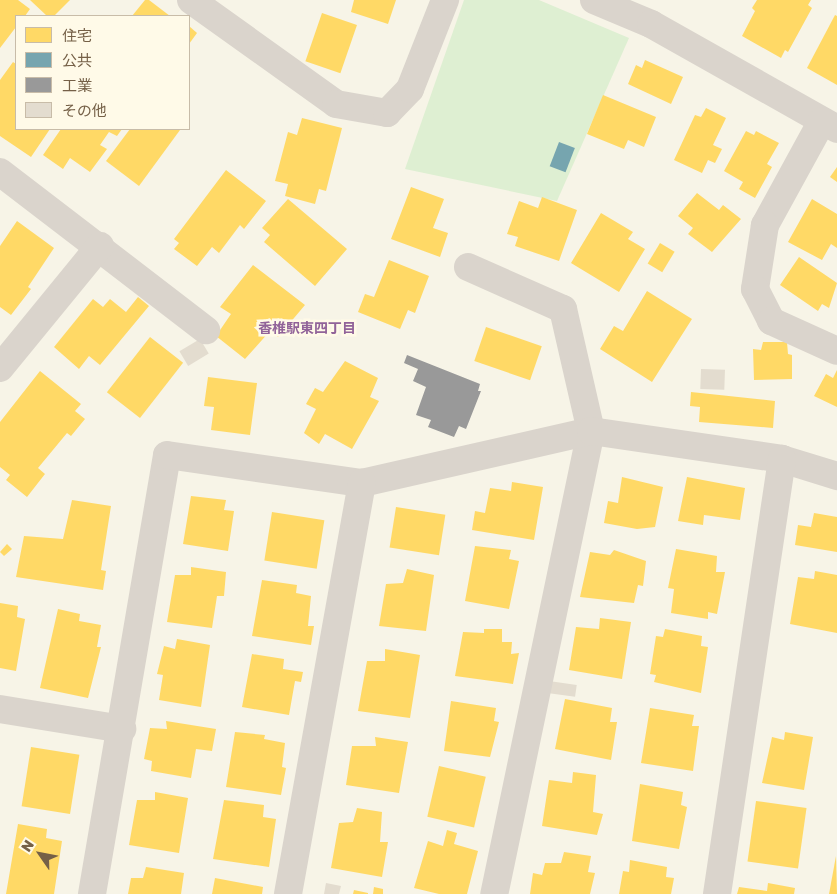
<!DOCTYPE html>
<html>
<head>
<meta charset="utf-8">
<style>
	body { margin:0 }
	#map { position:relative; width:837px; height:894px; overflow:hidden; background:#f7f4e7; font-family:"Golos Text","Noto Sans JP",sans-serif }
	div>[style] { position:absolute }
	.green>* { inset:0; background:#deefd2 }
	.homes>* { inset:0; background:#ffd966; transform-origin:0 0 }
	.public>* { inset:0; background:#76a5af; transform-origin:0 0 }
	.industry>* { inset:0; background:#999 }
	.building>* { inset:0; background:#e3dccf; transform-origin:0 0 }
	.street>* { height:28px; margin:-14px; padding:0 14px; transform-origin:14px; border-radius:14px; background:#dad4cc }
	span { translate:-50% -50%; white-space:nowrap; text-align:center; line-height:1.15; -webkit-text-stroke:5px #fffae8; paint-order:stroke }
	.neighbourhood-label { font-size:14px; color:#916399; font-weight:700 }
	.legend { position:absolute; left:15px; top:15px; width:175px; height:115px; box-sizing:border-box; background:#fffae8; border:1px solid #c8bca8; margin:0; padding:6px 9px; list-style:none; font-size:15px; color:#756047 }
	.legend li { display:flex; align-items:center; gap:10px; height:25px }
	.legend b { width:25px; border:1px solid #c8bca8 }
	.north { position:absolute; left:15px; top:829px; width:50px; height:50px; -webkit-text-stroke:4px #fffae8; paint-order:stroke; rotate:303deg; font-size:14px; font-weight:700; line-height:20px; text-align:center; color:#756047 }
	.north::after { content:''; display:block; margin:auto; width:18px; height:22px; background:#756047; clip-path:polygon(50% 0,100% 100%,50% 72%,0 100%) }
</style>
</head>
<body>
<div id="map">
	<div class="green">
		<div style="clip-path:polygon(464px 0,539px 0,629px 38px,557px 201px,405px 169px)"></div>
	</div>
	<div class="homes">
		<div style="clip-path:polygon(0 0,18px 0,30px 9px,25px 16px,16px 16px,16px 27px,0 48px)"></div>
		<div style="clip-path:polygon(30px 0,70px 0,54px 16px,47px 16px)"></div>
		<div style="clip-path:polygon(145px 0,149px 0,170px 16px,132px 16px)"></div>
		<div style="clip-path:polygon(354px 0,396px 0,388px 24px,351px 12px)"></div>
		<div style="clip-path:polygon(757px 0,811px 0,808px 5px,812px 8px,788px 52px,785px 50px,781px 58px,742px 36px,755px 11px,752px 8px)"></div>
		<div style="left:322px;top:13px;width:37px;height:51px;rotate:19deg"></div>
		<div style="clip-path:polygon(835px 15px,837px 16px,837px 85px,807px 68px)"></div>
		<div style="clip-path:polygon(189px 26px,197px 33px,189px 44px)"></div>
		<div style="clip-path:polygon(645px 60px,683px 77px,671px 104px,628px 84px,636px 65px,642px 68px)"></div>
		<div style="clip-path:polygon(13px 62px,16px 64px,16px 129px,50px 129px,31px 157px,0 136px,0 80px)"></div>
		<div style="clip-path:polygon(603px 95px,656px 117px,644px 147px,628px 140px,624px 149px,587px 134px)"></div>
		<div style="clip-path:polygon(706px 108px,726px 118px,713px 145px,722px 149px,715px 163px,708px 160px,702px 173px,674px 160px,695px 115px,701px 117px)"></div>
		<div style="clip-path:polygon(302px 118px,342px 128px,326px 191px,319px 189px,315px 204px,285px 196px,288px 184px,275px 181px,288px 132px,297px 135px)"></div>
		<div style="clip-path:polygon(61px 129px,122px 129px,117px 136px,109px 132px,100px 145px,107px 149px,90px 172px,70px 158px,63px 169px,43px 155px)"></div>
		<div style="clip-path:polygon(130px 129px,180px 130px,139px 186px,106px 161px)"></div>
		<div style="clip-path:polygon(746px 131px,754px 135px,756px 131px,779px 143px,767px 164px,772px 167px,755px 198px,739px 189px,743px 182px,724px 171px)"></div>
		<div style="clip-path:polygon(837px 167px,837px 182px,830px 177px)"></div>
		<div style="clip-path:polygon(226px 170px,266px 201px,244px 229px,240px 225px,219px 253px,212px 247px,197px 266px,174px 249px,179px 243px,174px 239px)"></div>
		<div style="clip-path:polygon(411px 187px,444px 199px,433px 228px,448px 233px,440px 257px,391px 239px)"></div>
		<div style="clip-path:polygon(697px 193px,719px 210px,723px 205px,741px 219px,712px 252px,688px 234px,693px 228px,678px 216px)"></div>
		<div style="clip-path:polygon(542px 197px,577px 210px,559px 261px,515px 246px,518px 237px,507px 234px,519px 201px,538px 208px)"></div>
		<div style="clip-path:polygon(288px 199px,347px 249px,315px 286px,264px 242px,270px 235px,262px 228px)"></div>
		<div style="clip-path:polygon(812px 199px,837px 214px,837px 248px,831px 244px,822px 260px,788px 242px)"></div>
		<div style="clip-path:polygon(601px 213px,633px 232px,628px 239px,645px 249px,619px 292px,571px 263px)"></div>
		<div style="clip-path:polygon(17px 221px,54px 248px,28px 287px,31px 289px,11px 315px,0 307px,0 246px)"></div>
		<div style="left:660px;top:243px;width:17px;height:24px;rotate:31deg"></div>
		<div style="clip-path:polygon(799px 257px,837px 283px,829px 308px,822px 304px,818px 311px,780px 285px)"></div>
		<div style="clip-path:polygon(389px 260px,429px 276px,415px 313px,408px 310px,400px 329px,358px 312px,365px 294px,374px 297px)"></div>
		<div style="clip-path:polygon(253px 265px,305px 305px,278px 337px,270px 331px,245px 359px,216px 336px,231px 314px,220px 307px)"></div>
		<div style="clip-path:polygon(647px 291px,692px 319px,652px 382px,600px 349px,614px 326px,623px 331px)"></div>
		<div style="clip-path:polygon(138px 297px,149px 306px,100px 365px,89px 356px,79px 369px,54px 347px,93px 299px,103px 307px,110px 299px,126px 312px)"></div>
		<div style="left:486px;top:327px;width:59px;height:36px;rotate:19deg"></div>
		<div style="left:150px;top:337px;width:42px;height:70px;rotate:38deg"></div>
		<div style="clip-path:polygon(763px 342px,787px 342px,788px 354px,792px 355px,792px 379px,754px 380px,753px 349px,761px 350px)"></div>
		<div style="clip-path:polygon(345px 361px,378px 378px,370px 397px,379px 401px,352px 449px,325px 434px,319px 444px,304px 433px,316px 409px,306px 404px,315px 388px,323px 392px)"></div>
		<div style="clip-path:polygon(837px 370px,837px 407px,814px 396px,826px 374px,833px 378px)"></div>
		<div style="clip-path:polygon(40px 371px,81px 404px,75px 411px,85px 419px,71px 436px,67px 433px,38px 468px,45px 474px,27px 497px,6px 480px,10px 475px,0 467px,0 422px)"></div>
		<div style="clip-path:polygon(208px 377px,257px 383px,250px 435px,211px 430px,214px 407px,204px 406px)"></div>
		<div style="clip-path:polygon(691px 392px,775px 401px,773px 428px,699px 422px,700px 407px,690px 406px)"></div>
		<div style="clip-path:polygon(622px 477px,663px 487px,655px 527px,637px 529px,604px 523px,608px 501px,618px 503px)"></div>
		<div style="clip-path:polygon(687px 477px,745px 488px,740px 520px,704px 515px,703px 525px,678px 521px)"></div>
		<div style="clip-path:polygon(512px 482px,543px 487px,534px 540px,472px 530px,475px 511px,485px 513px,490px 488px,511px 491px)"></div>
		<div style="clip-path:polygon(191px 496px,226px 500px,224px 510px,234px 511px,228px 551px,183px 544px)"></div>
		<div style="clip-path:polygon(72px 500px,111px 506px,101px 570px,106px 571px,103px 590px,16px 577px,24px 536px,63px 539px)"></div>
		<div style="left:396px;top:507px;width:50px;height:41px;rotate:9deg"></div>
		<div style="left:272px;top:512px;width:53px;height:49px;rotate:9deg"></div>
		<div style="clip-path:polygon(814px 513px,837px 517px,837px 552px,795px 545px,798px 525px,811px 527px)"></div>
		<div style="clip-path:polygon(7px 544px,12px 549px,4px 556px,0 552px)"></div>
		<div style="clip-path:polygon(475px 546px,511px 550px,509px 559px,519px 561px,509px 609px,465px 601px)"></div>
		<div style="clip-path:polygon(676px 549px,717px 556px,716px 572px,725px 572px,717px 614px,708px 612px,708px 619px,671px 613px,674px 589px,668px 588px)"></div>
		<div style="clip-path:polygon(614px 550px,646px 561px,643px 586px,638px 585px,634px 603px,580px 597px,590px 552px,610px 555px)"></div>
		<div style="clip-path:polygon(191px 567px,226px 572px,224px 596px,217px 596px,212px 628px,167px 622px,175px 575px,191px 575px)"></div>
		<div style="clip-path:polygon(407px 569px,434px 575px,426px 631px,379px 626px,386px 584px,403px 583px)"></div>
		<div style="clip-path:polygon(815px 571px,837px 575px,837px 633px,790px 624px,798px 577px,814px 579px)"></div>
		<div style="clip-path:polygon(262px 580px,297px 585px,296px 593px,311px 596px,308px 626px,314px 626px,311px 645px,252px 636px)"></div>
		<div style="clip-path:polygon(0 603px,18px 606px,17px 617px,25px 619px,16px 671px,0 668px)"></div>
		<div style="clip-path:polygon(58px 609px,80px 614px,79px 621px,101px 625px,97px 647px,101px 647px,88px 698px,40px 688px)"></div>
		<div style="clip-path:polygon(600px 618px,631px 622px,622px 679px,569px 670px,576px 627px,599px 629px)"></div>
		<div style="clip-path:polygon(484px 629px,502px 629px,502px 642px,512px 642px,511px 654px,519px 653px,513px 684px,455px 676px,463px 632px,484px 633px)"></div>
		<div style="clip-path:polygon(665px 629px,702px 636px,701px 646px,708px 647px,701px 693px,654px 682px,656px 675px,650px 674px,656px 636px,663px 637px)"></div>
		<div style="clip-path:polygon(177px 639px,210px 645px,201px 707px,159px 700px,163px 675px,157px 674px,164px 646px,175px 649px)"></div>
		<div style="clip-path:polygon(385px 649px,420px 655px,410px 718px,358px 711px,367px 661px,385px 661px)"></div>
		<div style="clip-path:polygon(252px 654px,284px 659px,283px 669px,303px 672px,301px 682px,295px 681px,289px 715px,242px 707px)"></div>
		<div style="clip-path:polygon(565px 699px,612px 708px,610px 722px,617px 722px,611px 760px,555px 749px)"></div>
		<div style="clip-path:polygon(451px 701px,496px 708px,494px 721px,499px 722px,490px 757px,444px 751px)"></div>
		<div style="clip-path:polygon(650px 708px,694px 715px,692px 726px,699px 726px,693px 771px,641px 763px)"></div>
		<div style="clip-path:polygon(166px 721px,216px 729px,212px 751px,196px 749px,191px 778px,151px 771px,152px 761px,144px 759px,150px 728px,167px 729px)"></div>
		<div style="clip-path:polygon(235px 732px,265px 735px,264px 739px,285px 743px,282px 767px,286px 768px,281px 795px,226px 787px)"></div>
		<div style="clip-path:polygon(785px 732px,813px 737px,804px 790px,762px 783px,772px 737px,784px 740px)"></div>
		<div style="clip-path:polygon(375px 737px,408px 742px,399px 793px,346px 785px,352px 746px,376px 746px)"></div>
		<div style="left:31px;top:747px;width:49px;height:60px;rotate:9deg"></div>
		<div style="left:439px;top:766px;width:48px;height:52px;rotate:13deg"></div>
		<div style="clip-path:polygon(573px 772px,596px 775px,593px 812px,603px 814px,597px 835px,542px 826px,549px 780px,572px 783px)"></div>
		<div style="clip-path:polygon(640px 784px,683px 792px,681px 805px,687px 807px,679px 849px,632px 841px)"></div>
		<div style="clip-path:polygon(155px 792px,188px 798px,179px 853px,129px 845px,137px 800px,155px 800px)"></div>
		<div style="clip-path:polygon(224px 800px,264px 805px,263px 817px,276px 819px,269px 867px,213px 859px)"></div>
		<div style="left:756px;top:801px;width:51px;height:61px;rotate:8deg"></div>
		<div style="clip-path:polygon(357px 808px,382px 812px,380px 842px,388px 842px,382px 877px,331px 868px,339px 823px,353px 822px)"></div>
		<div style="clip-path:polygon(18px 824px,47px 829px,46px 838px,62px 841px,54px 894px,6px 894px)"></div>
		<div style="clip-path:polygon(447px 830px,457px 833px,454px 844px,478px 851px,467px 894px,439px 894px,414px 888px,428px 841px,443px 846px)"></div>
		<div style="clip-path:polygon(564px 852px,591px 856px,588px 872px,595px 873px,590px 894px,530px 894px,533px 873px,542px 875px,545px 863px,561px 863px)"></div>
		<div style="clip-path:polygon(836px 856px,837px 894px,829px 894px)"></div>
		<div style="clip-path:polygon(630px 860px,667px 867px,666px 877px,674px 878px,671px 894px,619px 894px,623px 871px,629px 872px)"></div>
		<div style="clip-path:polygon(146px 867px,184px 873px,181px 894px,128px 894px,131px 878px,143px 878px)"></div>
		<div style="clip-path:polygon(215px 878px,263px 887px,262px 894px,212px 894px)"></div>
		<div style="clip-path:polygon(768px 883px,795px 888px,794px 894px,737px 894px,739px 887px,767px 891px)"></div>
		<div style="clip-path:polygon(374px 887px,383px 889px,383px 894px,373px 894px)"></div>
		<div style="clip-path:polygon(354px 890px,368px 893px,368px 894px,353px 894px)"></div>
	</div>
	<div class="public">
		<div style="left:559px;top:142px;width:17px;height:26px;rotate:21deg"></div>
	</div>
	<div class="industry">
		<div style="clip-path:polygon(407px 355px,480px 384px,478px 391px,481px 391px,466px 429px,459px 426px,454px 437px,428px 427px,431px 420px,416px 415px,426px 387px,413px 381px,418px 369px,404px 363px)"></div>
	</div>
	<div class="building">
		<div style="left:200px;top:339px;width:17px;height:24px;rotate:59deg"></div>
		<div style="left:701px;top:369px;width:24px;height:20px;rotate:2deg"></div>
		<div style="left:549px;top:681px;width:28px;height:12px;rotate:8deg"></div>
		<div style="clip-path:polygon(326px 883px,341px 886px,339px 894px,324px 894px)"></div>
	</div>
	<div class="street">
		<div style="left:191px;top:0;width:178px;rotate:35.6deg"></div>
		<div style="left:336px;top:104px;width:52px;rotate:10deg"></div>
		<div style="left:387px;top:113px;width:33px;rotate:-46deg"></div>
		<div style="left:410px;top:89px;width:96px;rotate:-68.5deg"></div>
		<div style="left:594px;top:0;width:62px;rotate:22.8deg"></div>
		<div style="left:651px;top:24px;width:214px;rotate:29.4deg"></div>
		<div style="left:822px;top:121px;width:119px;rotate:118.7deg"></div>
		<div style="left:765px;top:225px;width:65px;rotate:98.9deg"></div>
		<div style="left:755px;top:289px;width:36px;rotate:63deg"></div>
		<div style="left:771px;top:321px;width:72px;rotate:24.4deg"></div>
		<div style="left:0;top:172px;width:260px;rotate:37.5deg"></div>
		<div style="left:468px;top:267px;width:104px;rotate:23.9deg"></div>
		<div style="left:563px;top:309px;width:125px;rotate:77.1deg"></div>
		<div style="left:591px;top:431px;width:473px;rotate:101.8deg"></div>
		<div style="left:0;top:368px;width:158px;rotate:-50.7deg"></div>
		<div style="left:0;top:709px;width:124px;rotate:9.3deg"></div>
		<div style="left:92px;top:894px;width:445px;rotate:-80.3deg"></div>
		<div style="left:167px;top:455px;width:197px;rotate:8.2deg"></div>
		<div style="left:362px;top:483px;width:235px;rotate:-12.8deg"></div>
		<div style="left:591px;top:431px;width:193px;rotate:8.3deg"></div>
		<div style="left:782px;top:459px;width:58px;rotate:17.2deg"></div>
		<div style="left:288px;top:894px;width:418px;rotate:-79.8deg"></div>
		<div style="left:717px;top:894px;width:440px;rotate:-81.5deg"></div>
	</div>
	<div class="neighbourhood-label">
		<span style="left:307px;top:328px">香椎駅東四丁目</span>
	</div>
	<ul class="legend">
	<li><b style="height:14px;background:#ffd966"></b>住宅</li>
	<li><b style="height:14px;background:#76a5af"></b>公共</li>
	<li><b style="height:14px;background:#999"></b>工業</li>
	<li><b style="height:14px;background:#e3dccf"></b>その他</li>
	</ul>
	<div class="north">N</div>
</div>
</body>
</html>
